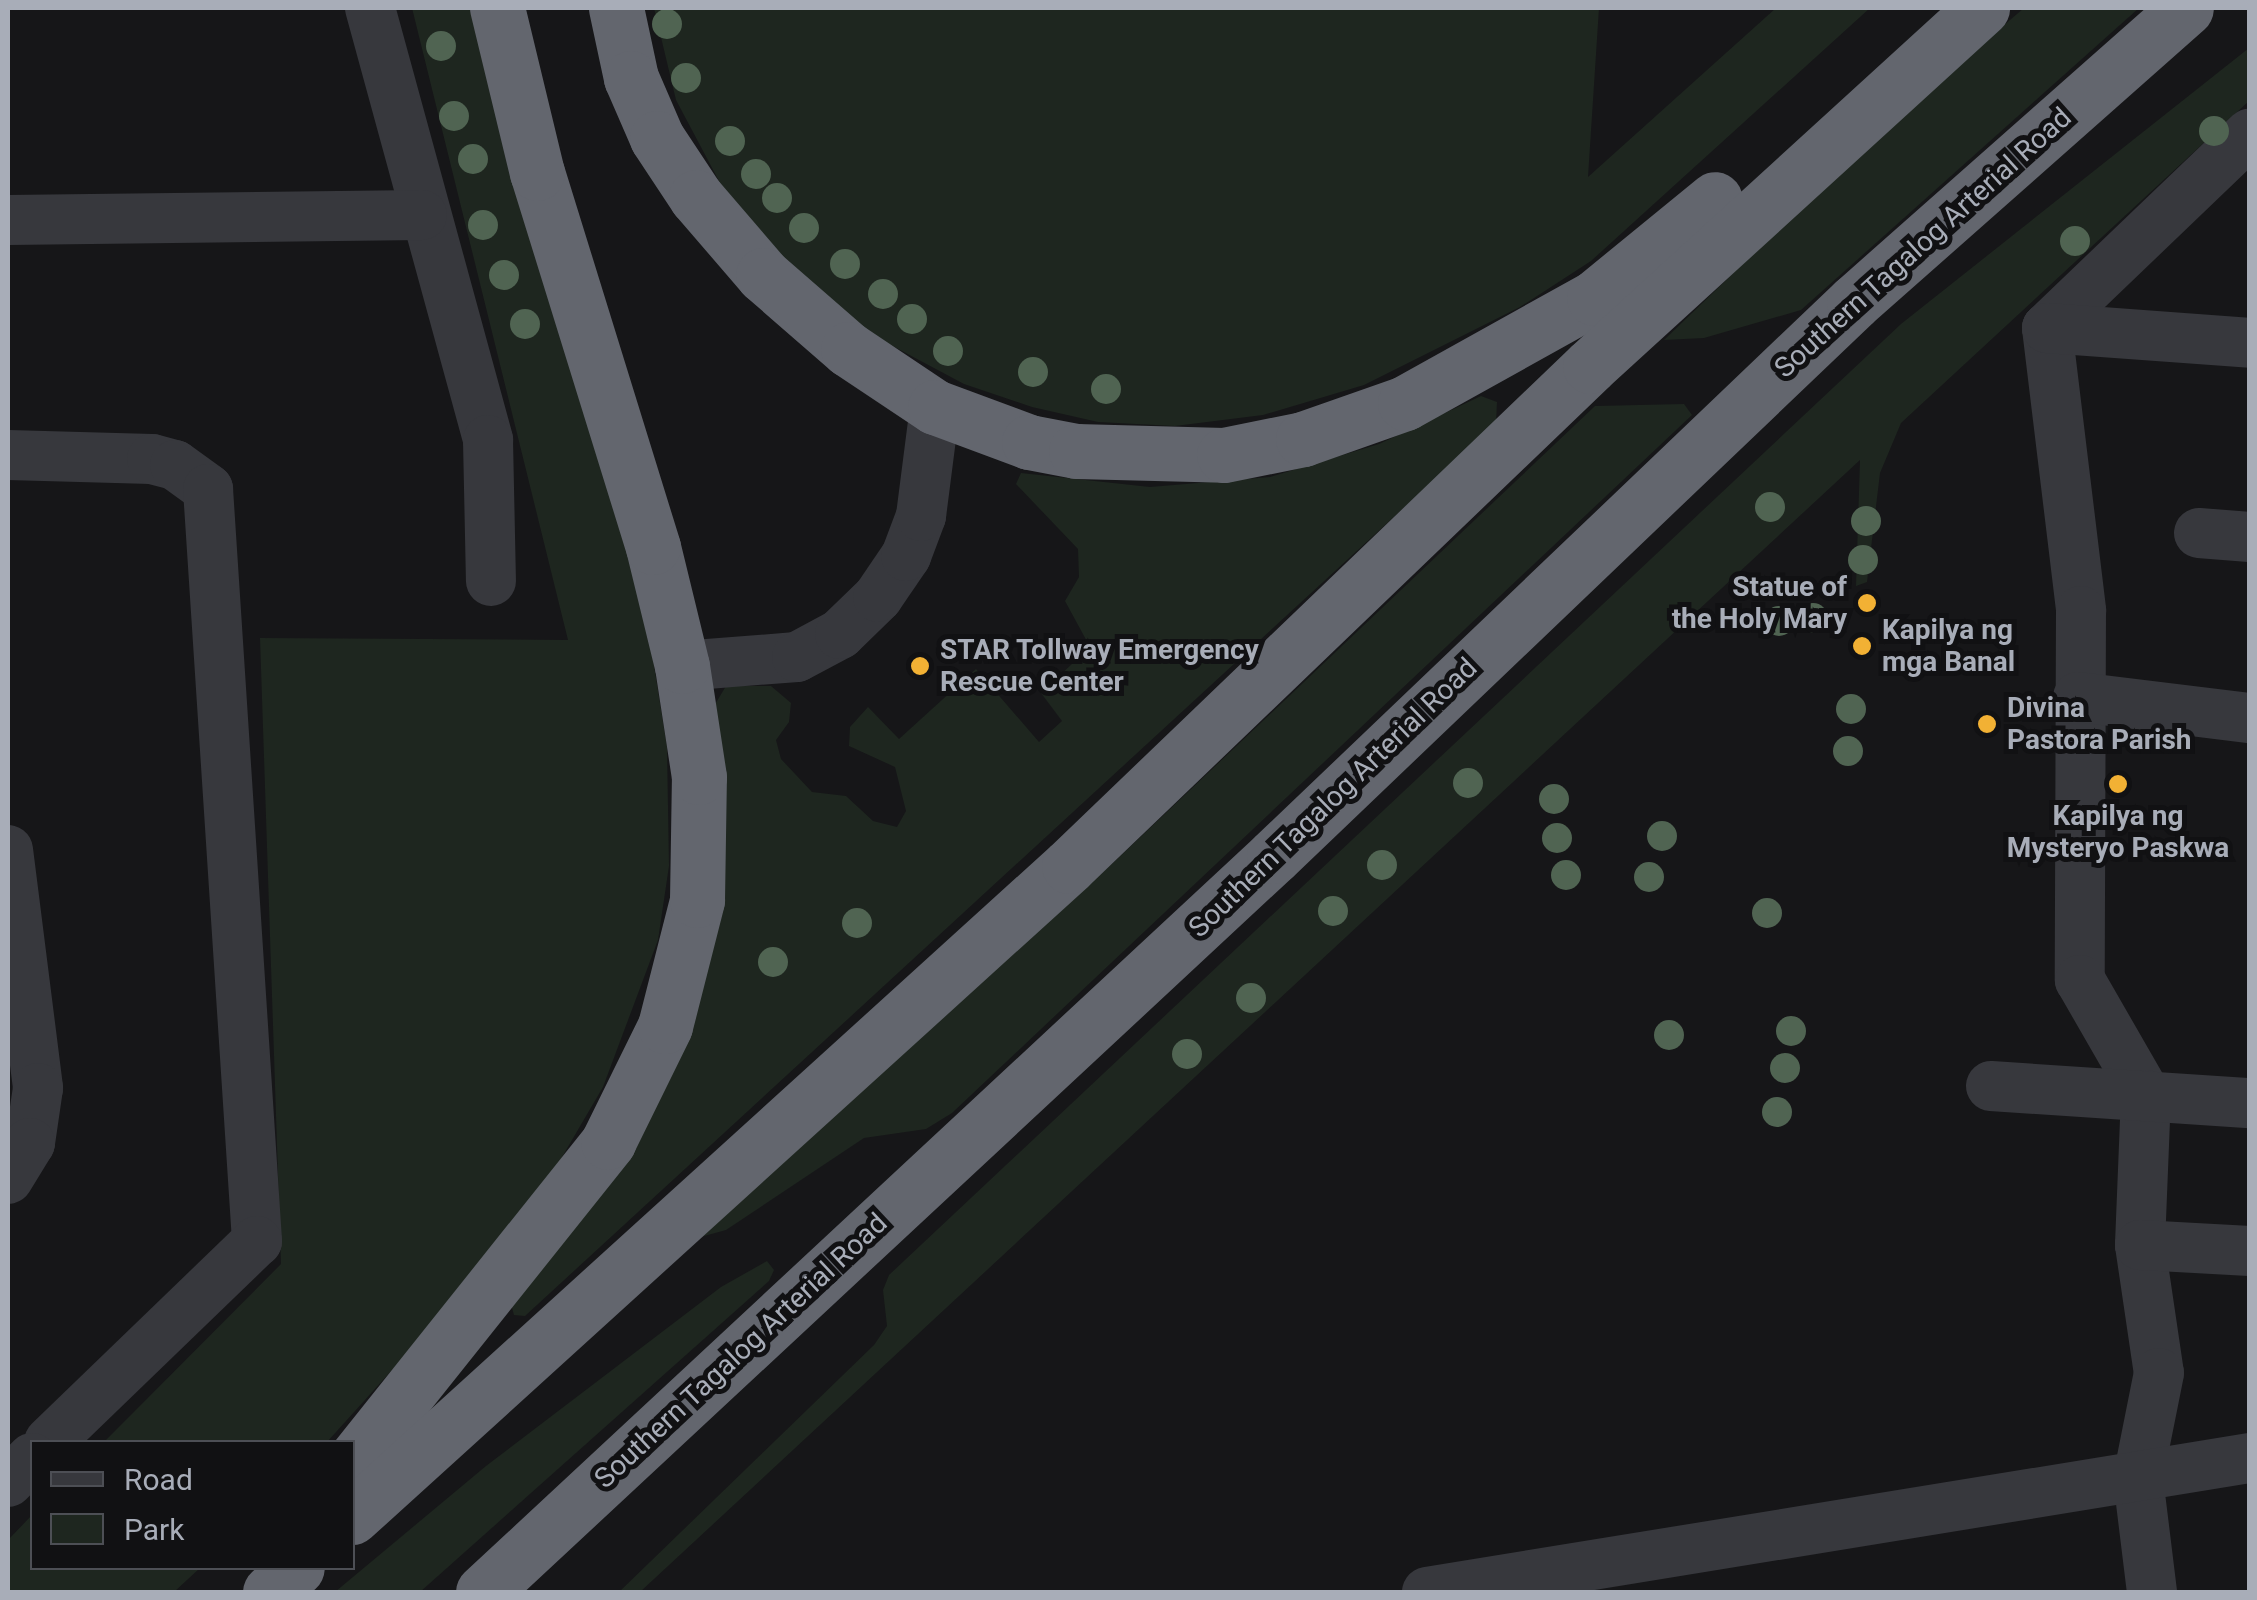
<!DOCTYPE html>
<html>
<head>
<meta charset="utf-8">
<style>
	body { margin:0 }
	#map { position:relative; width:2257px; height:1600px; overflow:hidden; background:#161618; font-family:Roboto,sans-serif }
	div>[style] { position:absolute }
	.green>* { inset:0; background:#1e261f }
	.minor>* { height:50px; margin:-25px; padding:0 25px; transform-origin:25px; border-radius:25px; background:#37383d }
	.highway>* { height:55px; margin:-27.5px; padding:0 27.5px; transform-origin:27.5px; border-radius:27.5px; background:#63666e }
	.trees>* { width:30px; height:30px; margin:-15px; border-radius:50%; background:#506452 }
	.dots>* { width:28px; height:28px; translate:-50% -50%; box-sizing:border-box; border:5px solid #111113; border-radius:50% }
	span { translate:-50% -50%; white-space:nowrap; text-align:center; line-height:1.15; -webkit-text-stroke:10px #111113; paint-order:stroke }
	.street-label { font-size:28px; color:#a8adb8 }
	.poi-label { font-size:28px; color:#a8adb8; font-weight:700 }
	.right { translate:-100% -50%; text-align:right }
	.left { translate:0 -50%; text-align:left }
	.frame { position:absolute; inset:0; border:10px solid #a8adb8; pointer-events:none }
	.legend { position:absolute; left:30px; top:1440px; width:325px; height:130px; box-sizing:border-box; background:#111113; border:2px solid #4d4f55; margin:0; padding:12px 18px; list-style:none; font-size:30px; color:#a8adb8 }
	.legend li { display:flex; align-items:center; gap:20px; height:50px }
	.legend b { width:50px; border:2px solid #4d4f55 }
</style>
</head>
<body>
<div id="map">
	<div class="green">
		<div style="clip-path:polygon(412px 8px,474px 8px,639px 572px,667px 747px,669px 866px,658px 940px,603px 1087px,548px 1181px,466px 1288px,327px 1442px,104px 1442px,281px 1264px,260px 638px,568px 640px)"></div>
		<div style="clip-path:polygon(654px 8px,1599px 8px,1588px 177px,1776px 8px,1870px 8px,1591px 261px,1520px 307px,1364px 385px,1263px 415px,1175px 426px,1098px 422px,1032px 407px,964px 384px,872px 335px,781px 259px,728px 198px,676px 100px)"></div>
		<div style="clip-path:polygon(2024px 8px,2139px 8px,1801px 310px,1704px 338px,1664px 340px,1887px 125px)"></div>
		<div style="clip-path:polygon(2249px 48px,2249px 101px,1901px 423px,1880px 473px,1867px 582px,1856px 586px,1860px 460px,640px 1592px,619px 1592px,874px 1345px,887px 1326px,883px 1290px,889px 1275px,1901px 324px)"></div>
		<div style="clip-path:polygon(1481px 396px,1497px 402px,1496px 423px,525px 1316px,514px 1315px,511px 1304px,613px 1168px,714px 706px,726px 686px,771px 686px,791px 703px,789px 722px,776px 740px,781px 759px,812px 792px,846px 796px,873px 821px,897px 827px,906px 811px,895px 767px,849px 746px,850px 727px,868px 707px,899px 739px,976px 669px,1039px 742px,1062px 721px,1041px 693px,1090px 647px,1065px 601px,1079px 577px,1078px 549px,1016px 484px,1021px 473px,1150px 487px,1270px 477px,1379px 444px)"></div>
		<div style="clip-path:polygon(1595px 406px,1684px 404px,1692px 415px,952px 1113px,926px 1129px,864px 1138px,726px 1230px,697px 1238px,1113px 863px)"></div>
		<div style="clip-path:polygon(767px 1261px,774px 1270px,769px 1281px,420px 1592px,335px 1592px,486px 1466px,721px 1287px)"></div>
		<div style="clip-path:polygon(32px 1515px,32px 1568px,200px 1568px,174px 1592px,8px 1592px,8px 1540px)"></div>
	</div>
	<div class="minor">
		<div style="left:370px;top:8px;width:448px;rotate:74.7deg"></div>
		<div style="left:488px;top:440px;width:141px;rotate:88.8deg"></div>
		<div style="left:8px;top:220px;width:414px;rotate:-0.7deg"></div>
		<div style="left:2047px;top:328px;width:285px;rotate:83.1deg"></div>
		<div style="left:2081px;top:611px;width:369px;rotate:90.2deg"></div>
		<div style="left:2080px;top:980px;width:133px;rotate:60.1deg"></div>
		<div style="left:2146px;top:1095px;width:150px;rotate:92.3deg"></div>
		<div style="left:2140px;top:1245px;width:129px;rotate:81.6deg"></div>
		<div style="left:2159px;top:1373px;width:107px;rotate:101.3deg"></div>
		<div style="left:2138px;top:1478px;width:115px;rotate:83deg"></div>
		<div style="left:2047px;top:328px;width:281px;rotate:-43.8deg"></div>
		<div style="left:2047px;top:328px;width:204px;rotate:4.2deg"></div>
		<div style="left:8px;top:455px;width:144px;rotate:1.6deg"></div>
		<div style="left:152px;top:459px;width:24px;rotate:15deg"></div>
		<div style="left:175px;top:465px;width:41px;rotate:36deg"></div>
		<div style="left:208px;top:489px;width:754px;rotate:86.27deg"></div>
		<div style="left:257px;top:1241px;width:289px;rotate:136deg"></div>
		<div style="left:2199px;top:533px;width:51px;rotate:4.5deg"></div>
		<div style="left:682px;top:666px;width:115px;rotate:-4.5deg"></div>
		<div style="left:797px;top:657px;width:49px;rotate:-28.1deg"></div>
		<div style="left:840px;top:634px;width:53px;rotate:-44.2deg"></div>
		<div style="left:878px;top:597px;width:50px;rotate:-55.7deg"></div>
		<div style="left:906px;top:556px;width:43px;rotate:-69.4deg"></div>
		<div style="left:921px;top:516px;width:110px;rotate:-82.7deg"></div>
		<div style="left:2078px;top:697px;width:173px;rotate:7deg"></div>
		<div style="left:8px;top:850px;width:240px;rotate:82.8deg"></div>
		<div style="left:38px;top:1088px;width:56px;rotate:98.3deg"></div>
		<div style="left:30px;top:1143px;width:42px;rotate:121.4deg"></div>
		<div style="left:1991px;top:1086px;width:260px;rotate:3.8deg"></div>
		<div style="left:2140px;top:1245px;width:110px;rotate:3.1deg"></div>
		<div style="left:8px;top:1482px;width:34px;rotate:-45deg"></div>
		<div style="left:1427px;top:1592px;width:834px;rotate:-9.25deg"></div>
	</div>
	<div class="highway">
		<div style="left:616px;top:8px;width:72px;rotate:77.9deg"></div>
		<div style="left:631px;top:78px;width:65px;rotate:66.6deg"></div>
		<div style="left:657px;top:138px;width:71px;rotate:56.5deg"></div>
		<div style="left:696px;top:197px;width:103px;rotate:49.3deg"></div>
		<div style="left:763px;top:275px;width:113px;rotate:41deg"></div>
		<div style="left:848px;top:349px;width:105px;rotate:33.7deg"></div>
		<div style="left:935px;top:407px;width:100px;rotate:20.4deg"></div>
		<div style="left:1029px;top:442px;width:48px;rotate:10.8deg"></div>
		<div style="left:1076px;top:451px;width:148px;rotate:1.5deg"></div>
		<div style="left:1224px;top:455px;width:81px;rotate:-11.4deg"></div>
		<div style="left:1303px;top:439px;width:108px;rotate:-19.4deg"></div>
		<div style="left:1405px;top:403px;width:216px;rotate:-29.1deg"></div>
		<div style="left:1594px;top:298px;width:156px;rotate:-39.3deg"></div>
		<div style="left:352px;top:1463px;width:411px;rotate:-51.4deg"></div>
		<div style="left:608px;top:1142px;width:129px;rotate:-63.8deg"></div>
		<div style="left:665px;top:1026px;width:130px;rotate:-75.7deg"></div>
		<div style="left:697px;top:900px;width:123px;rotate:-89.1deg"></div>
		<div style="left:699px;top:777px;width:112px;rotate:-98.7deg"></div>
		<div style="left:682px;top:666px;width:122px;rotate:-103.7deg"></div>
		<div style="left:653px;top:547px;width:392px;rotate:-107.2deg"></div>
		<div style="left:537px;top:173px;width:170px;rotate:-103.6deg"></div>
		<div style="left:352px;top:1517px;width:968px;rotate:-42.24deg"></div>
		<div style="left:1069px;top:866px;width:722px;rotate:-43.82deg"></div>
		<div style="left:1590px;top:366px;width:531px;rotate:-42.4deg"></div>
		<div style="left:270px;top:1592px;width:36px;rotate:-42deg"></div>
		<div style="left:483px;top:1592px;width:1080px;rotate:-42.94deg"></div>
		<div style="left:1274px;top:856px;width:802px;rotate:-43.69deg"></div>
		<div style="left:1854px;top:302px;width:443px;rotate:-41.5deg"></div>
	</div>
	<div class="trees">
		<div style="left:667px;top:24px"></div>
		<div style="left:441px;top:46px"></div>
		<div style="left:686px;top:78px"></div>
		<div style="left:454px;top:116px"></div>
		<div style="left:2214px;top:131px"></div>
		<div style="left:730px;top:141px"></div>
		<div style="left:473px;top:159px"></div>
		<div style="left:756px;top:174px"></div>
		<div style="left:777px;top:198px"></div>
		<div style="left:483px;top:225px"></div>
		<div style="left:804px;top:228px"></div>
		<div style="left:2075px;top:241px"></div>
		<div style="left:845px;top:264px"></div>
		<div style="left:504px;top:275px"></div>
		<div style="left:883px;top:294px"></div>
		<div style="left:912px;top:319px"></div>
		<div style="left:525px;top:324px"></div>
		<div style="left:948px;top:351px"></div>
		<div style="left:1033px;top:372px"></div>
		<div style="left:1106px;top:389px"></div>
		<div style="left:1770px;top:507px"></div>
		<div style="left:1866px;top:521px"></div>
		<div style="left:1863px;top:560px"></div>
		<div style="left:1813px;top:618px"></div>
		<div style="left:1779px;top:621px"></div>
		<div style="left:1851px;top:709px"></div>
		<div style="left:1848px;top:751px"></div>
		<div style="left:1468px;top:783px"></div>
		<div style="left:1554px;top:799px"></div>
		<div style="left:1662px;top:836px"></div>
		<div style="left:1557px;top:838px"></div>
		<div style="left:1382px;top:865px"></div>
		<div style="left:1566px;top:875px"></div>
		<div style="left:1649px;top:877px"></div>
		<div style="left:1333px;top:911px"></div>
		<div style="left:1767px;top:913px"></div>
		<div style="left:857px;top:923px"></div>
		<div style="left:773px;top:962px"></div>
		<div style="left:1251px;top:998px"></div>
		<div style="left:1791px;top:1031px"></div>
		<div style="left:1669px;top:1035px"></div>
		<div style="left:1187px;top:1054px"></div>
		<div style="left:1785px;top:1068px"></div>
		<div style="left:1777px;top:1112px"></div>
	</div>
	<div class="dots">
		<div style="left:1867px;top:603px;background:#f2b134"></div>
		<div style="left:1862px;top:646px;background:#f2b134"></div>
		<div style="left:920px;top:666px;background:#f2b134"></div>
		<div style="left:1987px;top:724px;background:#f2b134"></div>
		<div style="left:2118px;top:784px;background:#f2b134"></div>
	</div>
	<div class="street-label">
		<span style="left:1923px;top:243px;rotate:-42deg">Southern Tagalog Arterial Road</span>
		<span style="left:1333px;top:798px;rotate:-44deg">Southern Tagalog Arterial Road</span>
		<span style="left:741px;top:1351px;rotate:-43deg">Southern Tagalog Arterial Road</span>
	</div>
	<div class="poi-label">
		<span class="right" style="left:1847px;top:603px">Statue of<br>the Holy Mary</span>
		<span class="left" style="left:1882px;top:646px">Kapilya ng<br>mga Banal</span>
		<span class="left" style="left:940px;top:666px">STAR Tollway Emergency<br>Rescue Center</span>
		<span class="left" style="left:2007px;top:724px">Divina<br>Pastora Parish</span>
		<span style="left:2118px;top:832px">Kapilya ng<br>Mysteryo Paskwa</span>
	</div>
	<div class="frame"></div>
	<ul class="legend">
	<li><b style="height:12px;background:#37383d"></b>Road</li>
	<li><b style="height:28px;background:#1e261f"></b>Park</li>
	</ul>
</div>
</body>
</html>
